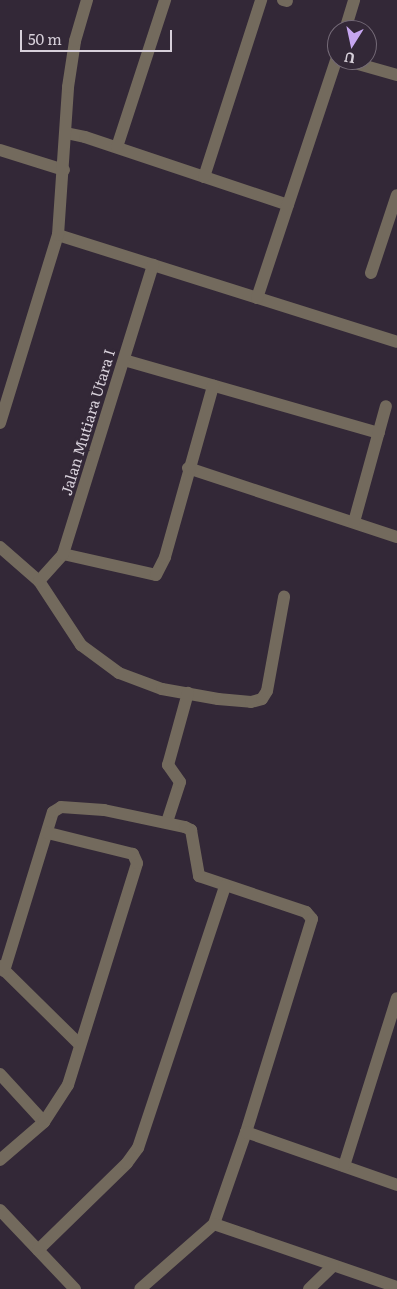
<!DOCTYPE html>
<html>
<head>
<meta charset="utf-8">
<style>
	body { margin:0 }
	#map { position:relative; width:397px; height:1289px; overflow:hidden; background:#332837; font-family:Literata,serif }
	div>[style] { position:absolute }
	.minor>* { height:12px; margin:-6px; padding:0 6px; transform-origin:6px; border-radius:6px; background:#736a5d }
	span { translate:-50% -50%; white-space:nowrap; text-align:center; line-height:1.15; -webkit-text-stroke:5px #332837; paint-order:stroke }
	.street-label { font-size:15px; color:#d7d0da }
	.north { position:absolute; left:327px; top:20px; width:50px; height:50px; box-sizing:border-box; background:#332837; border:1px solid #756b78; border-radius:50%; rotate:190deg; font-size:14px; font-weight:700; line-height:20px; text-align:center; color:#d7d0da }
	.north::after { content:''; display:block; margin:auto; width:18px; height:22px; background:#c6a6f0; clip-path:polygon(50% 0,100% 100%,50% 72%,0 100%) }
	.scale { position:absolute; left:20px; top:30px; width:152px; height:22px; box-sizing:border-box; border:2px solid #d7d0da; border-top:0; padding-left:6px; font-size:15px; line-height:18px; white-space:nowrap; color:#d7d0da; -webkit-text-stroke:4px #332837; paint-order:stroke }
</style>
</head>
<body>
<div id="map">
	<div class="minor">
		<div style="left:283px;top:0;width:4px;rotate:14deg"></div>
		<div style="left:345px;top:30px;width:31px;rotate:-73deg"></div>
		<div style="left:344px;top:60px;width:55px;rotate:15.8deg"></div>
		<div style="left:66px;top:133px;width:19px;rotate:12deg"></div>
		<div style="left:85px;top:137px;width:214px;rotate:18.5deg"></div>
		<div style="left:117px;top:147px;width:155px;rotate:-71.9deg"></div>
		<div style="left:0;top:150px;width:67px;rotate:17.4deg"></div>
		<div style="left:204px;top:177px;width:186px;rotate:-72.1deg"></div>
		<div style="left:58px;top:235px;width:355px;rotate:17.5deg"></div>
		<div style="left:371px;top:273px;width:82px;rotate:-71.6deg"></div>
		<div style="left:257px;top:298px;width:254px;rotate:-71.6deg"></div>
		<div style="left:124px;top:360px;width:265px;rotate:16deg"></div>
		<div style="left:0;top:423px;width:197px;rotate:-72.9deg"></div>
		<div style="left:58px;top:235px;width:148px;rotate:-86.1deg"></div>
		<div style="left:68px;top:87px;width:47px;rotate:-81.3deg"></div>
		<div style="left:75px;top:41px;width:43px;rotate:-73.7deg"></div>
		<div style="left:188px;top:468px;width:220px;rotate:18.3deg"></div>
		<div style="left:354px;top:522px;width:120px;rotate:-74.6deg"></div>
		<div style="left:0;top:547px;width:52px;rotate:41.1deg"></div>
		<div style="left:39px;top:581px;width:77px;rotate:56.7deg"></div>
		<div style="left:81px;top:645px;width:47px;rotate:36.4deg"></div>
		<div style="left:119px;top:673px;width:46px;rotate:20.4deg"></div>
		<div style="left:162px;top:689px;width:57px;rotate:10.1deg"></div>
		<div style="left:218px;top:699px;width:33px;rotate:5deg"></div>
		<div style="left:251px;top:702px;width:11px;rotate:-15deg"></div>
		<div style="left:262px;top:699px;width:9px;rotate:-58deg"></div>
		<div style="left:267px;top:691px;width:96px;rotate:-79.7deg"></div>
		<div style="left:63px;top:554px;width:95px;rotate:12.7deg"></div>
		<div style="left:156px;top:575px;width:20px;rotate:-63deg"></div>
		<div style="left:165px;top:557px;width:178px;rotate:-74.3deg"></div>
		<div style="left:39px;top:581px;width:36px;rotate:-48deg"></div>
		<div style="left:63px;top:554px;width:303px;rotate:-72.7deg"></div>
		<div style="left:167px;top:822px;width:42px;rotate:-72deg"></div>
		<div style="left:180px;top:782px;width:21px;rotate:-125deg"></div>
		<div style="left:168px;top:765px;width:75px;rotate:-74.5deg"></div>
		<div style="left:0;top:966px;width:112px;rotate:44.6deg"></div>
		<div style="left:4px;top:971px;width:166px;rotate:-72.9deg"></div>
		<div style="left:53px;top:812px;width:9px;rotate:-32deg"></div>
		<div style="left:61px;top:807px;width:43px;rotate:4deg"></div>
		<div style="left:104px;top:810px;width:83px;rotate:11.9deg"></div>
		<div style="left:185px;top:827px;width:7px;rotate:27deg"></div>
		<div style="left:191px;top:830px;width:47px;rotate:80.1deg"></div>
		<div style="left:199px;top:876px;width:113px;rotate:18.6deg"></div>
		<div style="left:306px;top:912px;width:9px;rotate:49deg"></div>
		<div style="left:312px;top:919px;width:223px;rotate:107.2deg"></div>
		<div style="left:246px;top:1132px;width:97px;rotate:109.2deg"></div>
		<div style="left:214px;top:1224px;width:98px;rotate:138.7deg"></div>
		<div style="left:0;top:1074px;width:65px;rotate:47.5deg"></div>
		<div style="left:246px;top:1132px;width:160px;rotate:19.3deg"></div>
		<div style="left:0;top:1160px;width:58px;rotate:-40.8deg"></div>
		<div style="left:44px;top:1122px;width:44px;rotate:-57deg"></div>
		<div style="left:68px;top:1085px;width:232px;rotate:-72.7deg"></div>
		<div style="left:137px;top:863px;width:10px;rotate:-114deg"></div>
		<div style="left:133px;top:854px;width:88px;rotate:-166.1deg"></div>
		<div style="left:344px;top:1166px;width:176px;rotate:-72.5deg"></div>
		<div style="left:0;top:1210px;width:109px;rotate:46.5deg"></div>
		<div style="left:214px;top:1224px;width:194px;rotate:19deg"></div>
		<div style="left:38px;top:1250px;width:124px;rotate:-44.3deg"></div>
		<div style="left:127px;top:1163px;width:19px;rotate:-54deg"></div>
		<div style="left:138px;top:1148px;width:276px;rotate:-71.6deg"></div>
		<div style="left:309px;top:1289px;width:33px;rotate:-44deg"></div>
	</div>
	<div class="street-label">
		<span style="left:87px;top:422px;rotate:-73deg">Jalan Mutiara Utara I</span>
	</div>
	<div class="north">U</div>
	<div class="scale">50 m</div>
</div>
</body>
</html>
